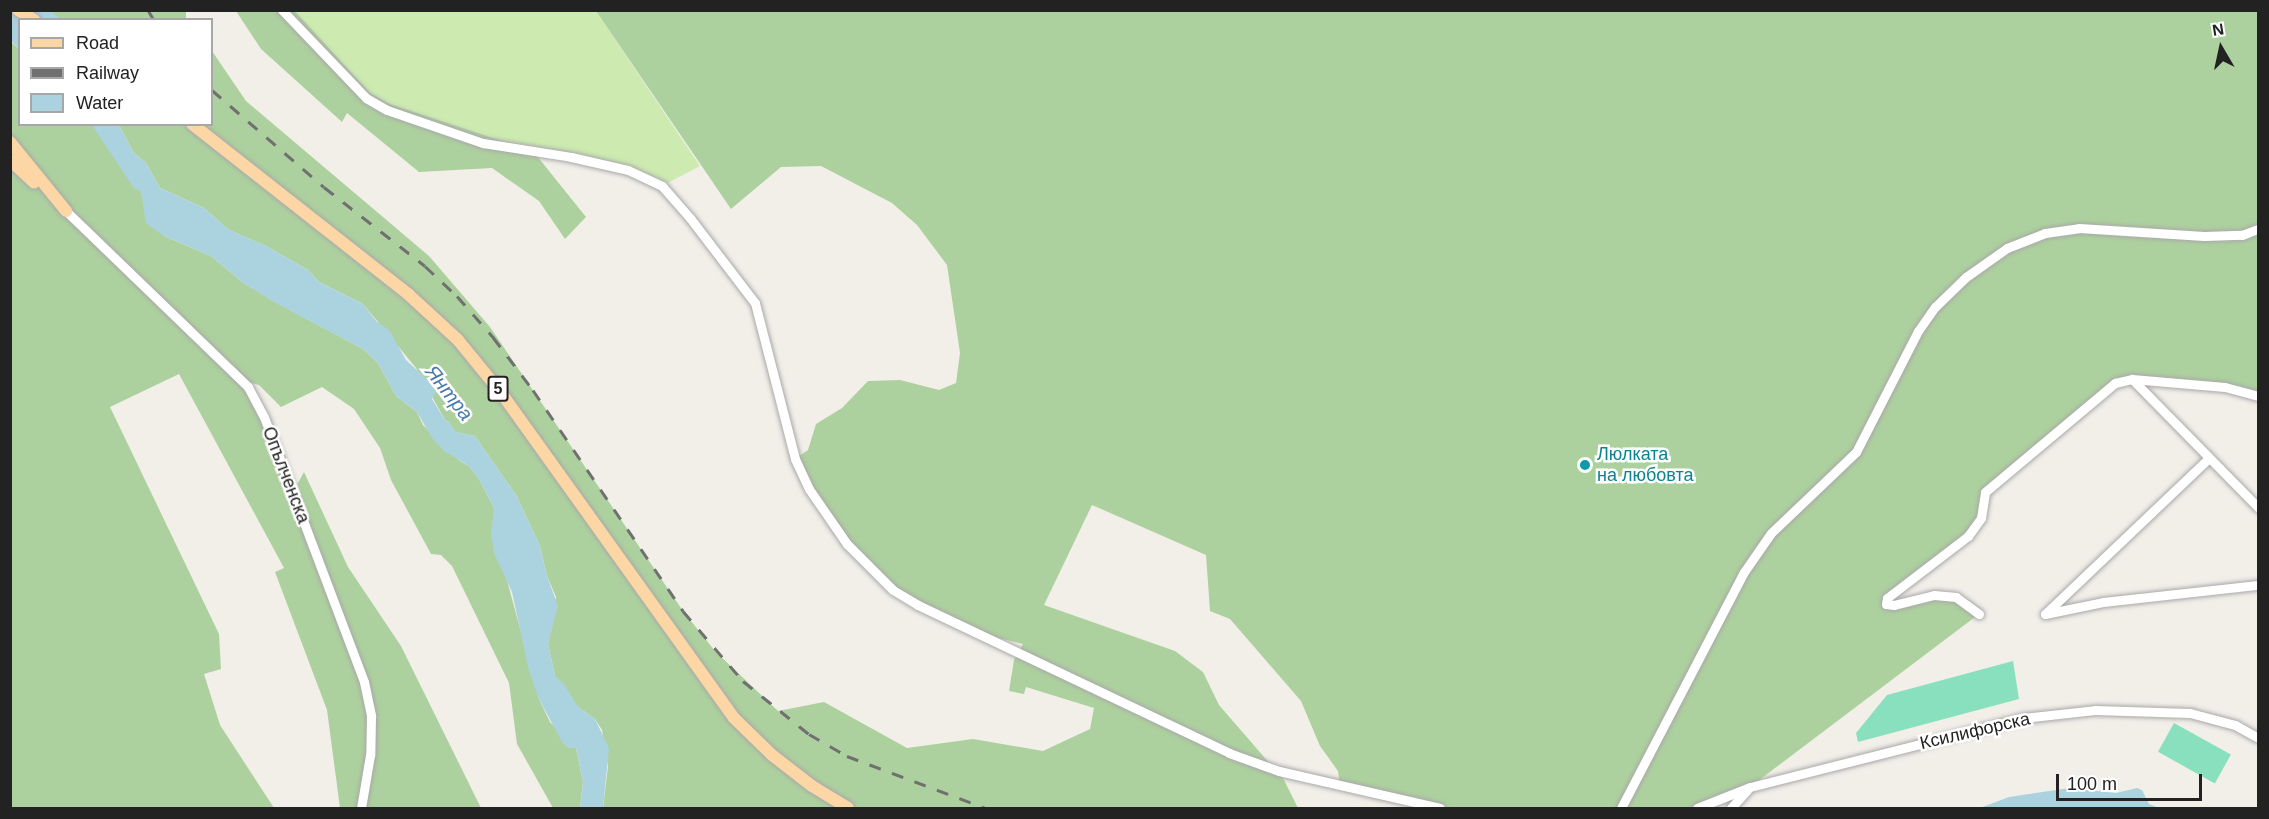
<!DOCTYPE html>
<html>
<head>
<meta charset="utf-8">
<style>
	body { margin:0 }
	#map { position:relative; width:2269px; height:819px; overflow:hidden; background:#f2efe9; font-family:Helvetica,sans-serif }
	div>[style] { position:absolute }
	.grass>* { inset:0; background:#cdebb0 }
	.forest>* { inset:0; background:#add19e; transform-origin:0 0 }
	.pitch>* { inset:0; background:#88e0be; transform-origin:0 0 }
	.water>* { inset:0; background:#aad3df }
	.river>* { height:18px; margin:-9px; padding:0 9px; transform-origin:9px; border-radius:9px; background:#aad3df }
	.roads { filter:drop-shadow(0 0 2px #a9a9a9) drop-shadow(0 0 2px #a9a9a9) }
	.minor>* { height:9px; margin:-4.5px; padding:0 4.5px; transform-origin:4.5px; border-radius:4.5px; background:#fff }
	.major>* { height:12px; margin:-6px; padding:0 6px; transform-origin:6px; border-radius:6px; background:#fcd6a4 }
	.rail>* { height:3px; margin-top:-1.5px; transform-origin:0; background:repeating-linear-gradient(90deg,#707070 0 12px,transparent 0 24px) }
	.dots>* { width:16px; height:16px; translate:-50% -50%; box-sizing:border-box; border:3px solid #fff; border-radius:50% }
	span { translate:-50% -50%; white-space:nowrap; text-align:center; line-height:1.15; -webkit-text-stroke:5px #fff; paint-order:stroke }
	.shield-label span { padding:2px 4px; background:#fff; border:2px solid; border-radius:4px; -webkit-text-stroke-width:0 }
	.shield-label { font-size:16px; color:#222; font-weight:700 }
	.culture-label { font-size:18px; color:#0d838f }
	.left { translate:0 -50%; text-align:left }
	.street-label { font-size:18px; color:#222 }
	.water-label { font-size:20px; color:#4a7aab; font-style:italic }
	.frame { position:absolute; inset:0; border:12px solid #222; pointer-events:none }
	.legend { position:absolute; left:18px; top:18px; width:195px; height:108px; box-sizing:border-box; background:#fff; border:2px solid #a7a7a7; margin:0; padding:8px 10px; list-style:none; font-size:18px; color:#222 }
	.legend li { display:flex; align-items:center; gap:12px; height:30px }
	.legend b { width:30px; border:2px solid #a7a7a7 }
	.north { position:absolute; left:2191px; top:18px; width:60px; height:60px; -webkit-text-stroke:4px #fff; paint-order:stroke; rotate:351deg; font-size:16px; font-weight:700; line-height:24px; text-align:center; color:#222 }
	.north::after { content:''; display:block; margin:auto; width:21px; height:27px; background:#222; clip-path:polygon(50% 0,100% 100%,50% 72%,0 100%) }
	.scale { position:absolute; left:2056px; top:774px; width:146px; height:27px; box-sizing:border-box; border:3px solid #222; border-top:0; padding-left:8px; font-size:18px; line-height:21px; white-space:nowrap; color:#222; -webkit-text-stroke:4px #fff; paint-order:stroke }
</style>
</head>
<body>
<div id="map">
	<div class="grass">
		<div style="clip-path:polygon(295px 11px,596px 11px,700px 166px,662px 186px,628px 170px,533px 151px,390px 104px,370px 93px)"></div>
	</div>
	<div class="forest">
		<div style="left:50px;top:11px;width:136px;height:14px"></div>
		<div style="clip-path:polygon(236px 11px,295px 11px,370px 93px,390px 104px,533px 151px,586px 217px,565px 239px,539px 201px,492px 168px,419px 172px,347px 113px,342px 122px,261px 49px)"></div>
		<div style="clip-path:polygon(596px 11px,2258px 11px,2258px 396px,2225px 387px,2115px 384px,1985px 492px,1981px 518px,1968px 536px,1886px 603px,1934px 595px,1956px 597px,1979px 614px,1750px 787px,1697px 808px,1440px 808px,1340px 785px,1338px 771px,1320px 746px,1301px 701px,1230px 619px,1210px 611px,1206px 555px,1092px 505px,1044px 605px,1175px 651px,1203px 672px,1219px 705px,1284px 780px,1298px 808px,603px 808px,608px 766px,602px 730px,595px 719px,578px 707px,555px 676px,548px 644px,556px 597px,547px 576px,540px 546px,516px 495px,479px 442px,475px 436px,455px 432px,449px 422px,445px 420px,416px 368px,363px 304px,319px 282px,308px 270px,266px 246px,229px 230px,204px 208px,160px 188px,146px 163px,133px 152px,119px 125px,212px 124px,212px 51px,246px 101px,429px 256px,490px 327px,683px 611px,715px 651px,778px 711px,824px 702px,907px 748px,973px 739px,1043px 751px,1090px 729px,1094px 708px,1026px 687px,1024px 694px,1009px 691px,1014px 660px,1023px 644px,981px 634px,893px 590px,847px 544px,795px 459px,808px 450px,816px 424px,842px 408px,868px 381px,900px 380px,939px 390px,956px 383px,960px 353px,947px 265px,917px 225px,892px 203px,821px 166px,781px 167px,731px 209px)"></div>
		<div style="clip-path:polygon(10px 41px,19px 49px,20px 124px,98px 125px,113px 145px,124px 153px,128px 176px,140px 186px,142px 196px,164px 236px,211px 256px,242px 282px,275px 302px,363px 349px,378px 363px,396px 396px,417px 412px,423px 425px,460px 461px,469px 466px,479px 479px,494px 508px,505px 573px,539px 699px,550px 722px,576px 748px,583px 782px,580px 808px,553px 808px,517px 744px,509px 683px,452px 566px,441px 555px,431px 554px,391px 480px,380px 448px,354px 409px,322px 387px,281px 407px,259px 385px,244px 381px,293px 492px,304px 472px,348px 567px,401px 646px,481px 808px,340px 808px,327px 710px,275px 572px,284px 568px,179px 374px,110px 407px,219px 634px,221px 669px,204px 674px,220px 725px,274px 808px,11px 808px)"></div>
	</div>
	<div class="pitch">
		<div style="clip-path:polygon(2013px 661px,2019px 699px,1858px 742px,1856px 733px,1887px 695px)"></div>
		<div style="left:2174px;top:723px;width:65px;height:33px;rotate:29deg"></div>
	</div>
	<div class="water">
		<div style="clip-path:polygon(11px 11px,50px 11px,61px 19px,20px 20px,19px 49px,11px 41px)"></div>
		<div style="clip-path:polygon(98px 125px,119px 125px,133px 152px,146px 163px,160px 188px,204px 208px,229px 230px,266px 246px,308px 270px,319px 282px,363px 304px,377px 322px,389px 330px,406px 360px,432px 384px,435px 393px,432px 399px,445px 420px,449px 422px,456px 432px,475px 436px,479px 442px,516px 495px,540px 546px,547px 576px,558px 606px,548px 644px,555px 676px,564px 684px,578px 707px,595px 719px,609px 748px,603px 808px,580px 808px,583px 782px,576px 748px,568px 748px,562px 742px,539px 699px,529px 671px,512px 592px,494px 553px,491px 534px,494px 508px,479px 479px,469px 466px,444px 451px,432px 438px,417px 412px,396px 396px,378px 363px,363px 349px,276px 303px,242px 282px,211px 256px,164px 236px,146px 223px,140px 186px,128px 176px,124px 153px,113px 145px)"></div>
		<div style="clip-path:polygon(2070px 788px,2116px 793px,2137px 788px,2142px 790px,2149px 804px,2159px 808px,1980px 808px,2009px 797px)"></div>
	</div>
	<div class="river">
		<div style="left:102px;top:124px;width:69px;rotate:56.3deg"></div>
	</div>
	<div class="roads">
		<div class="minor">
			<div style="left:282px;top:10px;width:122px;rotate:46.3deg"></div>
			<div style="left:366px;top:98px;width:24px;rotate:30deg"></div>
			<div style="left:387px;top:110px;width:102px;rotate:19deg"></div>
			<div style="left:483px;top:143px;width:89px;rotate:9deg"></div>
			<div style="left:571px;top:157px;width:58px;rotate:12.8deg"></div>
			<div style="left:628px;top:170px;width:38px;rotate:25deg"></div>
			<div style="left:662px;top:186px;width:43px;rotate:48.8deg"></div>
			<div style="left:690px;top:218px;width:107px;rotate:52.6deg"></div>
			<div style="left:755px;top:303px;width:161px;rotate:75.6deg"></div>
			<div style="left:795px;top:459px;width:33px;rotate:65deg"></div>
			<div style="left:809px;top:489px;width:67px;rotate:55.4deg"></div>
			<div style="left:847px;top:544px;width:65px;rotate:45deg"></div>
			<div style="left:893px;top:590px;width:29px;rotate:31deg"></div>
			<div style="left:918px;top:605px;width:344px;rotate:25.4deg"></div>
			<div style="left:1229px;top:753px;width:53px;rotate:19.8deg"></div>
			<div style="left:1279px;top:771px;width:165px;rotate:12.9deg"></div>
			<div style="left:66px;top:211px;width:253px;rotate:44deg"></div>
			<div style="left:248px;top:387px;width:34px;rotate:62deg"></div>
			<div style="left:264px;top:417px;width:283px;rotate:69.3deg"></div>
			<div style="left:364px;top:682px;width:35px;rotate:78deg"></div>
			<div style="left:371px;top:716px;width:39px;rotate:91deg"></div>
			<div style="left:370px;top:755px;width:54px;rotate:99.6deg"></div>
			<div style="left:2132px;top:379px;width:180px;rotate:45.5deg"></div>
			<div style="left:1979px;top:614px;width:29px;rotate:-144deg"></div>
			<div style="left:1956px;top:597px;width:22px;rotate:-175deg"></div>
			<div style="left:1934px;top:595px;width:41px;rotate:166deg"></div>
			<div style="left:1894px;top:605px;width:8px;rotate:-173deg"></div>
			<div style="left:1886px;top:604px;width:6px;rotate:-81deg"></div>
			<div style="left:1887px;top:598px;width:102px;rotate:-37.4deg"></div>
			<div style="left:1968px;top:536px;width:22px;rotate:-54deg"></div>
			<div style="left:1981px;top:518px;width:26px;rotate:-81deg"></div>
			<div style="left:1985px;top:492px;width:170px;rotate:-40deg"></div>
			<div style="left:2115px;top:383px;width:17px;rotate:-13deg"></div>
			<div style="left:2132px;top:379px;width:93px;rotate:4.9deg"></div>
			<div style="left:2225px;top:387px;width:34px;rotate:15deg"></div>
			<div style="left:2045px;top:614px;width:226px;rotate:-43.6deg"></div>
			<div style="left:2045px;top:614px;width:59px;rotate:-11.7deg"></div>
			<div style="left:2103px;top:602px;width:156px;rotate:-6.3deg"></div>
			<div style="left:1621px;top:808px;width:266px;rotate:-62.5deg"></div>
			<div style="left:1744px;top:572px;width:47px;rotate:-55.3deg"></div>
			<div style="left:1771px;top:533px;width:117px;rotate:-43.6deg"></div>
			<div style="left:1856px;top:452px;width:136px;rotate:-62.9deg"></div>
			<div style="left:1918px;top:331px;width:29px;rotate:-55deg"></div>
			<div style="left:1935px;top:307px;width:43px;rotate:-44.1deg"></div>
			<div style="left:1966px;top:277px;width:50px;rotate:-35.3deg"></div>
			<div style="left:2007px;top:248px;width:41px;rotate:-21.5deg"></div>
			<div style="left:2045px;top:233px;width:34px;rotate:-8deg"></div>
			<div style="left:2079px;top:228px;width:125px;rotate:3.7deg"></div>
			<div style="left:2204px;top:236px;width:38px;rotate:-2deg"></div>
			<div style="left:2242px;top:235px;width:17px;rotate:-21deg"></div>
			<div style="left:1697px;top:808px;width:57px;rotate:-21.6deg"></div>
			<div style="left:1750px;top:787px;width:282px;rotate:-14.2deg"></div>
			<div style="left:2023px;top:718px;width:72px;rotate:-6.3deg"></div>
			<div style="left:2095px;top:710px;width:95px;rotate:1.8deg"></div>
			<div style="left:2190px;top:713px;width:47px;rotate:14.9deg"></div>
			<div style="left:2235px;top:725px;width:26px;rotate:29deg"></div>
			<div style="left:1731px;top:808px;width:24px;rotate:-48deg"></div>
		</div>
		<div class="major">
			<div style="left:18px;top:10px;width:19px;rotate:32deg"></div>
			<div style="left:192px;top:124px;width:275px;rotate:38.2deg"></div>
			<div style="left:408px;top:294px;width:68px;rotate:42.6deg"></div>
			<div style="left:458px;top:340px;width:70px;rotate:50.8deg"></div>
			<div style="left:502px;top:394px;width:398px;rotate:54.4deg"></div>
			<div style="left:734px;top:718px;width:53px;rotate:44.2deg"></div>
			<div style="left:772px;top:755px;width:51px;rotate:37.8deg"></div>
			<div style="left:812px;top:786px;width:42px;rotate:31.4deg"></div>
			<div style="left:10px;top:142px;width:89px;rotate:50.9deg"></div>
			<div style="left:10px;top:160px;width:33px;rotate:43deg"></div>
		</div>
	</div>
	<div class="rail">
		<div style="left:148px;top:10px;width:12px;rotate:59deg"></div>
		<div style="left:212px;top:90px;width:148px;rotate:40.9deg"></div>
		<div style="left:324px;top:187px;width:128px;rotate:38deg"></div>
		<div style="left:425px;top:266px;width:44px;rotate:43.2deg"></div>
		<div style="left:457px;top:296px;width:55px;rotate:48.7deg"></div>
		<div style="left:493px;top:337px;width:66px;rotate:53deg"></div>
		<div style="left:533px;top:390px;width:267px;rotate:55.8deg"></div>
		<div style="left:683px;top:611px;width:92px;rotate:49.4deg"></div>
		<div style="left:743px;top:681px;width:85px;rotate:38.8deg"></div>
		<div style="left:809px;top:734px;width:44px;rotate:30.1deg"></div>
		<div style="left:847px;top:756px;width:147px;rotate:20.6deg"></div>
	</div>
	<div class="dots">
		<div style="left:1585px;top:465px;background:#0f9aa8"></div>
	</div>
	<div class="shield-label">
		<span style="left:498px;top:389px">5</span>
	</div>
	<div class="culture-label">
		<span class="left" style="left:1597px;top:465px">Люлката<br>на любовта</span>
	</div>
	<div class="street-label">
		<span style="left:286px;top:475px;rotate:69deg">Опълченска</span>
		<span style="left:1975px;top:731px;rotate:-13deg">Ксилифорска</span>
	</div>
	<div class="water-label">
		<span style="left:449px;top:393px;rotate:52deg">Янтра</span>
	</div>
	<div class="frame"></div>
	<ul class="legend">
	<li><b style="height:8px;background:#fcd6a4"></b>Road</li>
	<li><b style="height:8px;background:#707070"></b>Railway</li>
	<li><b style="height:16px;background:#aad3df"></b>Water</li>
	</ul>
	<div class="north">N</div>
	<div class="scale">100 m</div>
</div>
</body>
</html>
